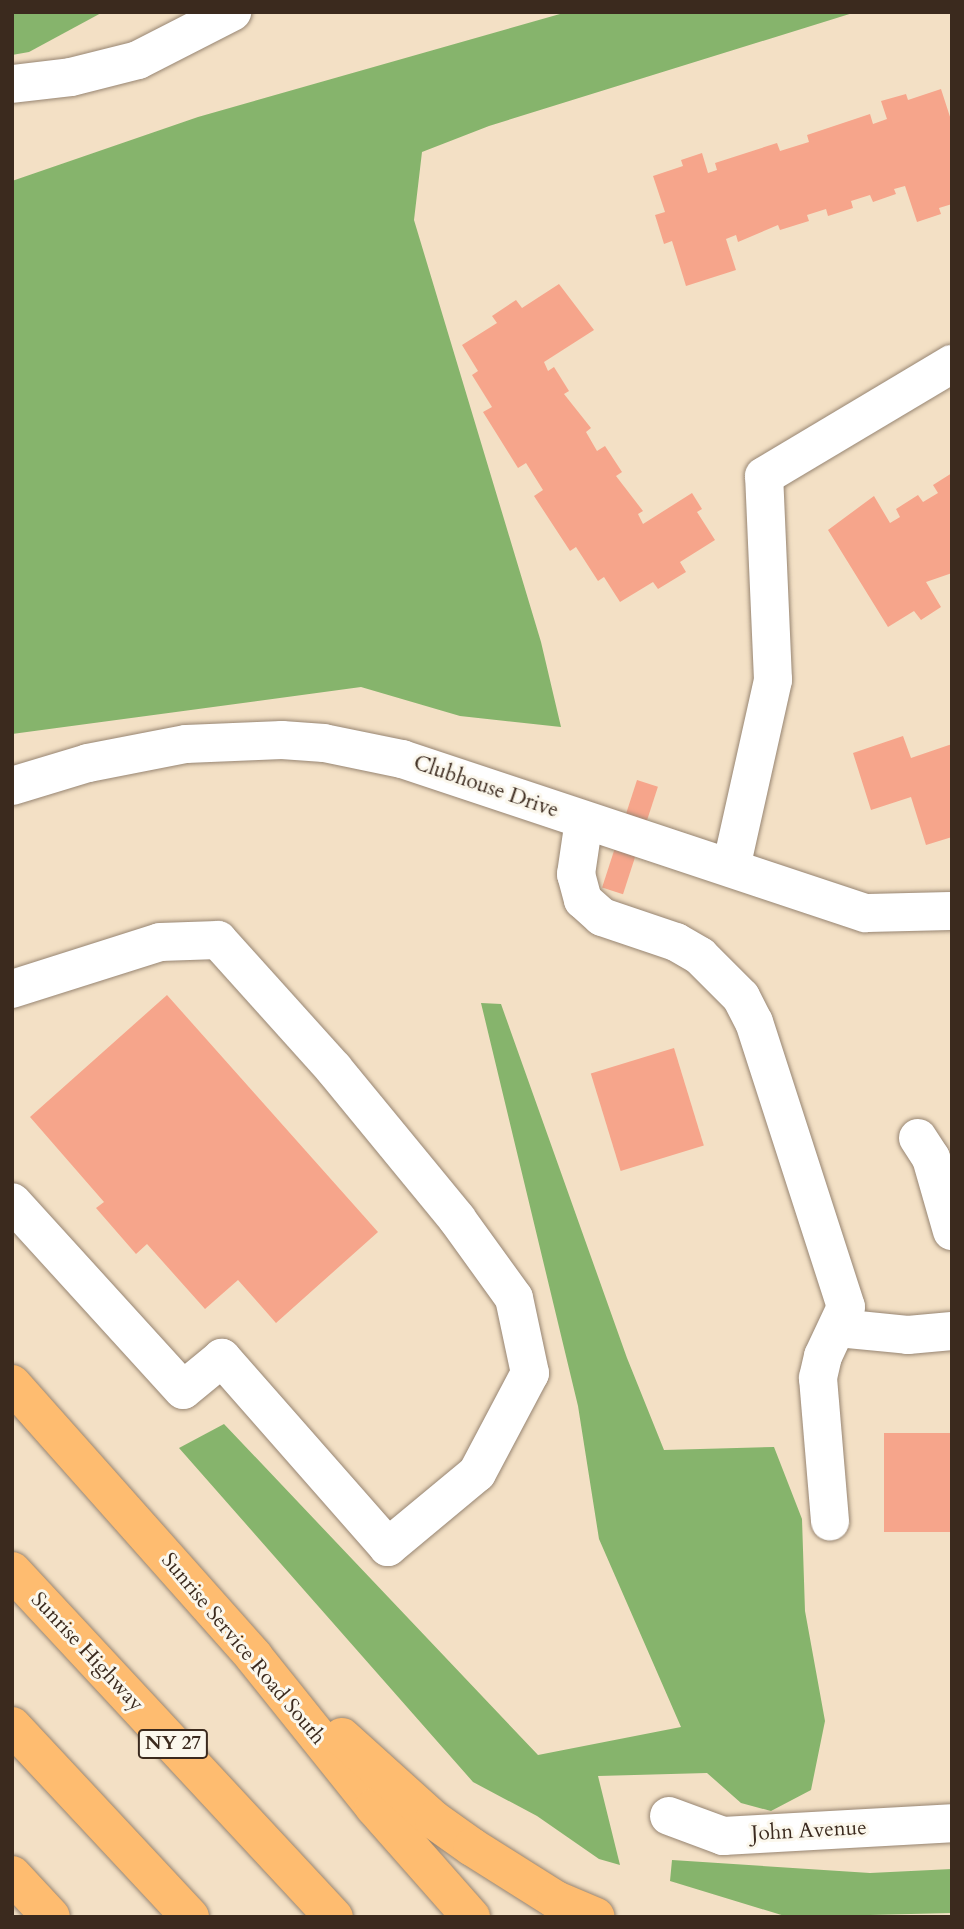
<!DOCTYPE html>
<html>
<head>
<meta charset="utf-8">
<style>
	body { margin:0 }
	#map { position:relative; width:964px; height:1929px; overflow:hidden; background:#f3e0c5; font-family:Cardo,serif }
	div>[style] { position:absolute }
	.forest>* { inset:0; background:#86b46c }
	.building>* { inset:0; background:#f6a58b; transform-origin:0 0 }
	.roads { filter:drop-shadow(0 0 2px #978572) drop-shadow(0 0 2px #978572) }
	.minor>* { height:38px; margin:-19px; padding:0 19px; transform-origin:19px; border-radius:19px; background:#fff }
	.highway>* { height:38px; margin:-19px; padding:0 19px; transform-origin:19px; border-radius:19px; background:#febc70 }
	span { translate:-50% -50%; white-space:nowrap; text-align:center; line-height:1.15; -webkit-text-stroke:6px #fbf7ec; paint-order:stroke }
	.shield-label span { padding:2px 5px; background:#fbf7ec; border:2px solid; border-radius:5px; -webkit-text-stroke-width:0 }
	.shield-label { font-size:19px; color:#3b2a1e; font-weight:700 }
	.street-label { font-size:21px; color:#3b2a1e }
	.frame { position:absolute; inset:0; border:14px solid #3b2a1e; pointer-events:none }
</style>
</head>
<body>
<div id="map">
	<div class="forest">
		<div style="clip-path:polygon(12px 12px,103px 12px,29px 52px,12px 55px)"></div>
		<div style="clip-path:polygon(567px 12px,856px 12px,489px 126px,422px 152px,414px 220px,541px 642px,561px 727px,460px 716px,361px 687px,12px 734px,12px 181px,198px 117px)"></div>
		<div style="clip-path:polygon(481px 1003px,501px 1004px,627px 1358px,664px 1450px,774px 1447px,802px 1519px,805px 1611px,825px 1721px,811px 1790px,771px 1811px,741px 1803px,707px 1773px,598px 1776px,620px 1865px,599px 1859px,537px 1816px,473px 1782px,179px 1448px,224px 1424px,538px 1755px,681px 1727px,599px 1539px,578px 1406px)"></div>
		<div style="clip-path:polygon(672px 1860px,870px 1873px,952px 1869px,952px 1913px,788px 1917px,670px 1881px)"></div>
	</div>
	<div class="building">
		<div style="clip-path:polygon(941px 89px,952px 123px,952px 204px,939px 208px,941px 214px,917px 222px,905px 186px,894px 189px,896px 194px,873px 202px,870px 195px,851px 201px,853px 208px,828px 216px,826px 209px,807px 215px,809px 221px,780px 230px,778px 225px,738px 242px,736px 235px,726px 239px,736px 270px,686px 286px,672px 241px,664px 244px,655px 215px,665px 212px,653px 176px,683px 166px,681px 160px,702px 153px,708px 173px,717px 170px,715px 163px,777px 143px,780px 151px,809px 142px,807px 135px,870px 114px,873px 124px,887px 119px,881px 101px,906px 94px,908px 100px)"></div>
		<div style="clip-path:polygon(559px 284px,594px 330px,544px 362px,548px 371px,554px 367px,569px 391px,564px 394px,591px 428px,586px 432px,597px 451px,605px 446px,622px 472px,616px 476px,643px 511px,638px 514px,643px 524px,692px 493px,702px 509px,697px 512px,715px 540px,680px 562px,686px 572px,658px 589px,653px 582px,620px 602px,604px 577px,598px 581px,576px 547px,570px 551px,534px 496px,543px 490px,526px 463px,518px 468px,483px 412px,492px 407px,472px 375px,478px 371px,462px 345px,497px 323px,492px 316px,516px 300px,522px 308px)"></div>
		<div style="clip-path:polygon(952px 473px,952px 573px,926px 582px,941px 607px,921px 620px,914px 611px,888px 627px,828px 530px,874px 496px,890px 523px,900px 517px,896px 509px,918px 495px,923px 502px,938px 493px,933px 485px)"></div>
		<div style="clip-path:polygon(903px 736px,911px 758px,952px 744px,952px 837px,926px 845px,911px 797px,871px 810px,853px 753px)"></div>
		<div style="left:637px;top:780px;width:22px;height:113px;rotate:18deg"></div>
		<div style="clip-path:polygon(167px 995px,378px 1232px,276px 1323px,238px 1280px,205px 1309px,147px 1244px,136px 1254px,96px 1208px,104px 1202px,30px 1117px)"></div>
		<div style="left:674px;top:1048px;width:102px;height:87px;rotate:73deg"></div>
		<div style="left:952px;top:1433px;width:99px;height:68px;rotate:90deg"></div>
	</div>
	<div class="roads">
		<div class="minor">
			<div style="left:12px;top:84px;width:59px;rotate:-6.8deg"></div>
			<div style="left:71px;top:77px;width:69px;rotate:-14.2deg"></div>
			<div style="left:138px;top:60px;width:106px;rotate:-27.1deg"></div>
			<div style="left:12px;top:786px;width:79px;rotate:-16.8deg"></div>
			<div style="left:88px;top:763px;width:100px;rotate:-11deg"></div>
			<div style="left:186px;top:744px;width:96px;rotate:-2.4deg"></div>
			<div style="left:282px;top:740px;width:42px;rotate:4.1deg"></div>
			<div style="left:324px;top:743px;width:80px;rotate:11.6deg"></div>
			<div style="left:402px;top:759px;width:489px;rotate:18.4deg"></div>
			<div style="left:866px;top:913px;width:86px;rotate:-1.3deg"></div>
			<div style="left:584px;top:820px;width:55px;rotate:98.4deg"></div>
			<div style="left:576px;top:874px;width:27px;rotate:75deg"></div>
			<div style="left:583px;top:900px;width:25px;rotate:42deg"></div>
			<div style="left:602px;top:917px;width:78px;rotate:18.7deg"></div>
			<div style="left:676px;top:942px;width:28px;rotate:30deg"></div>
			<div style="left:700px;top:956px;width:58px;rotate:45deg"></div>
			<div style="left:741px;top:997px;width:28px;rotate:63deg"></div>
			<div style="left:754px;top:1022px;width:299px;rotate:72.1deg"></div>
			<div style="left:846px;top:1307px;width:54px;rotate:115.1deg"></div>
			<div style="left:823px;top:1356px;width:23px;rotate:103deg"></div>
			<div style="left:818px;top:1378px;width:144px;rotate:85.2deg"></div>
			<div style="left:731px;top:868px;width:193px;rotate:-77.4deg"></div>
			<div style="left:773px;top:680px;width:204px;rotate:-92.5deg"></div>
			<div style="left:764px;top:476px;width:219px;rotate:-30.8deg"></div>
			<div style="left:12px;top:989px;width:155px;rotate:-17.6deg"></div>
			<div style="left:160px;top:942px;width:58px;rotate:-2deg"></div>
			<div style="left:218px;top:940px;width:173px;rotate:48deg"></div>
			<div style="left:334px;top:1069px;width:194px;rotate:50.6deg"></div>
			<div style="left:457px;top:1219px;width:97px;rotate:54.2deg"></div>
			<div style="left:514px;top:1298px;width:77px;rotate:78deg"></div>
			<div style="left:530px;top:1373px;width:113px;rotate:117.9deg"></div>
			<div style="left:477px;top:1473px;width:116px;rotate:140.3deg"></div>
			<div style="left:388px;top:1547px;width:252px;rotate:-131.3deg"></div>
			<div style="left:222px;top:1358px;width:50px;rotate:140.6deg"></div>
			<div style="left:183px;top:1390px;width:254px;rotate:-132.3deg"></div>
			<div style="left:918px;top:1138px;width:24px;rotate:57deg"></div>
			<div style="left:931px;top:1158px;width:76px;rotate:74deg"></div>
			<div style="left:838px;top:1328px;width:70px;rotate:5.7deg"></div>
			<div style="left:908px;top:1335px;width:44px;rotate:-5.2deg"></div>
			<div style="left:669px;top:1816px;width:58px;rotate:20.3deg"></div>
			<div style="left:723px;top:1836px;width:229px;rotate:-3.2deg"></div>
		</div>
		<div class="highway">
			<div style="left:12px;top:1384px;width:365px;rotate:48.4deg"></div>
			<div style="left:254px;top:1657px;width:192px;rotate:51.3deg"></div>
			<div style="left:374px;top:1807px;width:147px;rotate:48.6deg"></div>
			<div style="left:12px;top:1571px;width:473px;rotate:47.1deg"></div>
			<div style="left:12px;top:1726px;width:261px;rotate:47deg"></div>
			<div style="left:342px;top:1737px;width:124px;rotate:42.1deg"></div>
			<div style="left:434px;top:1820px;width:47px;rotate:35.4deg"></div>
			<div style="left:472px;top:1847px;width:99px;rotate:32.2deg"></div>
			<div style="left:556px;top:1900px;width:43px;rotate:23deg"></div>
			<div style="left:12px;top:1875px;width:57px;rotate:47.1deg"></div>
		</div>
	</div>
	<div class="shield-label">
		<span style="left:173px;top:1744px">NY 27</span>
	</div>
	<div class="street-label">
		<span style="left:486px;top:787px;rotate:19deg">Clubhouse Drive</span>
		<span style="left:243px;top:1649px;rotate:50deg">Sunrise Service Road South</span>
		<span style="left:87px;top:1652px;rotate:47deg">Sunrise Highway</span>
		<span style="left:809px;top:1831px;rotate:-3deg">John Avenue</span>
	</div>
	<div class="frame"></div>
</div>
</body>
</html>
